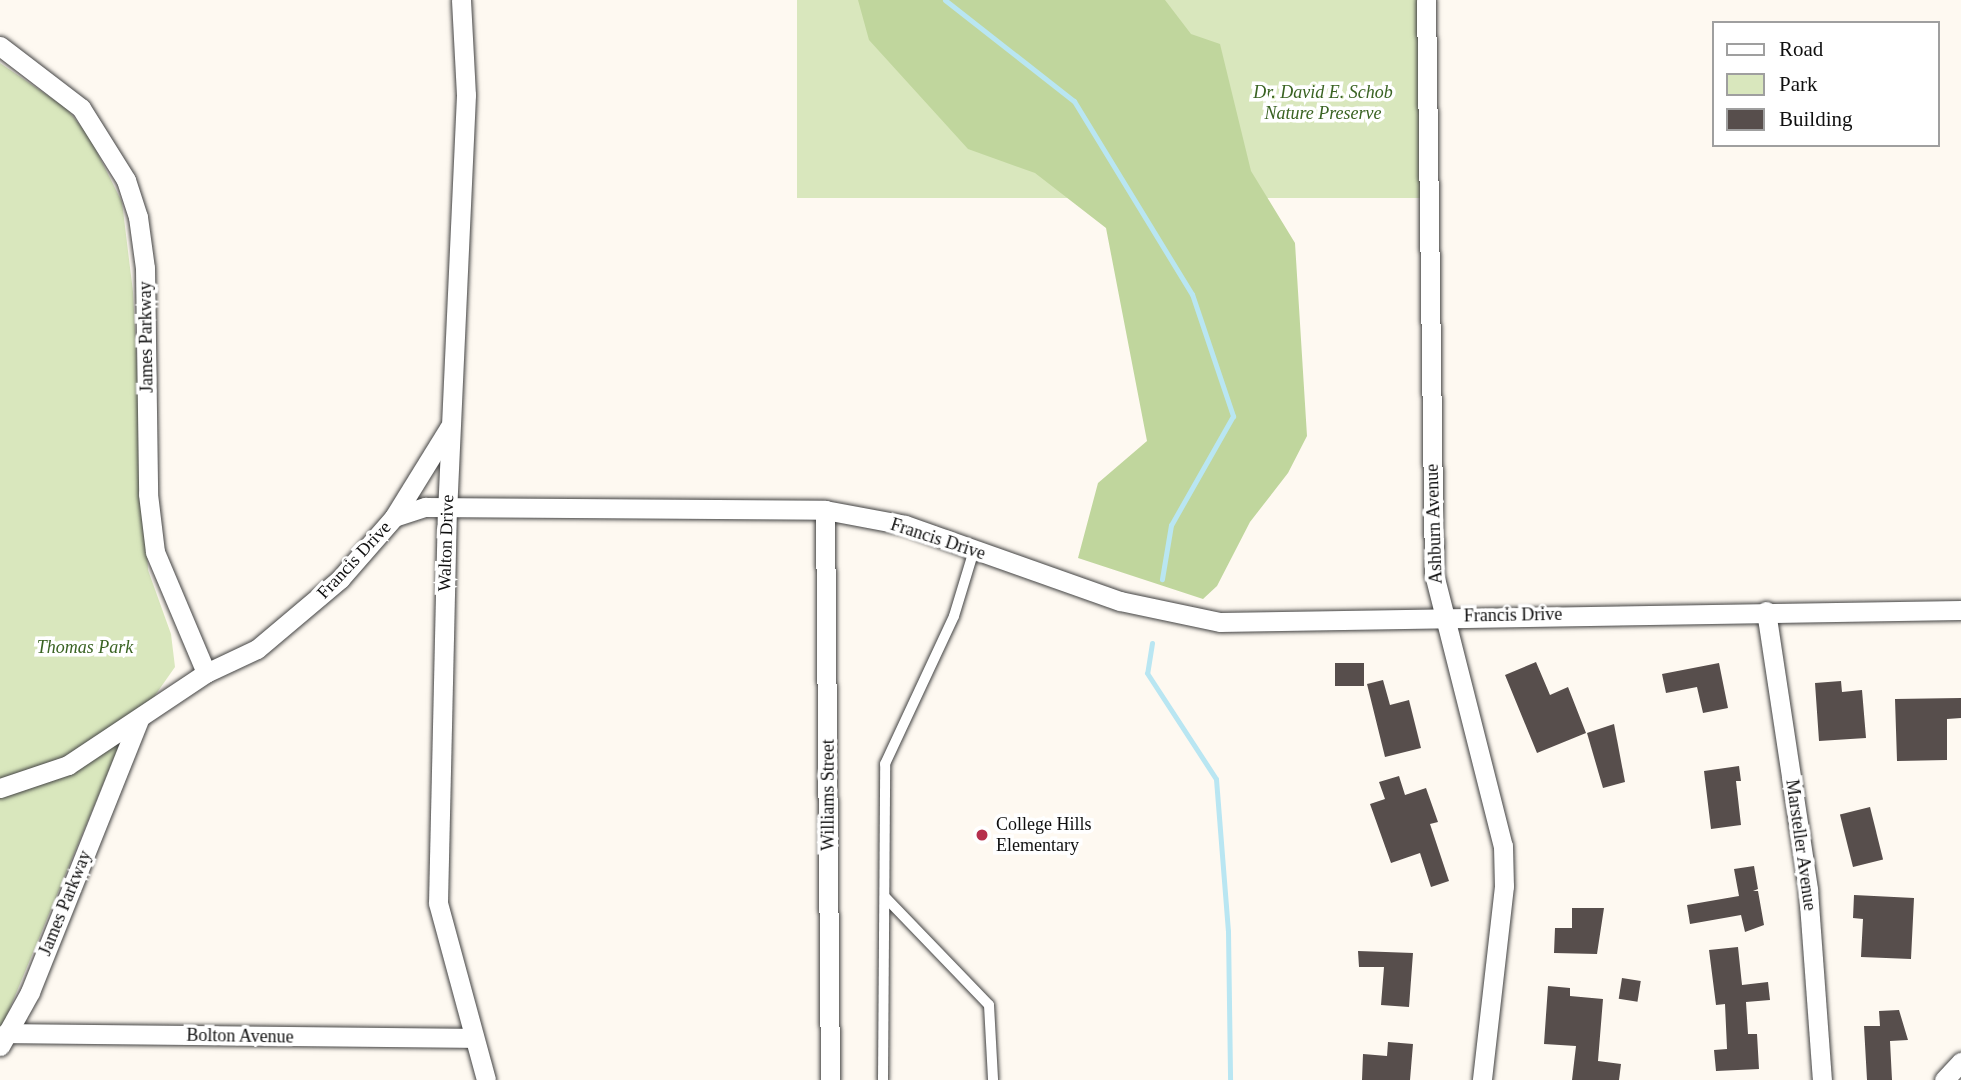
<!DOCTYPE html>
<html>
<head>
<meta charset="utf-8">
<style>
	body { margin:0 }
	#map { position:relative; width:1961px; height:1080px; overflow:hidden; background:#fef9f1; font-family:Georgia,serif }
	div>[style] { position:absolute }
	.green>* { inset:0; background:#d9e7bd; transform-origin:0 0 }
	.forest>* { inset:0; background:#c0d69d }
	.stream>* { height:5px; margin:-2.5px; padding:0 2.5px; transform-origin:2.5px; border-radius:2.5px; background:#b9e6f2 }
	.building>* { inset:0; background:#574e4c; transform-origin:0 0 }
	.roads { filter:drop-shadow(0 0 2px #424242) drop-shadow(0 0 2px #424242) }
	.lane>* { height:10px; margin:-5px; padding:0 5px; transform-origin:5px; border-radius:5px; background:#fff }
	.street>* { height:19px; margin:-9.5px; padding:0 9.5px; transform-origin:9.5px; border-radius:9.5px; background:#fff }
	.dots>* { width:19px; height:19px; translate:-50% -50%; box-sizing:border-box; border:4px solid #fff; border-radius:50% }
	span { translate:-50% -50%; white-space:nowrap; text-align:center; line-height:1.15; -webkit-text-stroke:7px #fff; paint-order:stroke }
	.park-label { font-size:18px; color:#3a6323; font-style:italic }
	.street-label { font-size:18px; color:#0f0f0f }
	.poi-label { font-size:18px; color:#0f0f0f }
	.left { translate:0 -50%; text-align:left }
	.legend { position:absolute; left:1712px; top:21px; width:228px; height:126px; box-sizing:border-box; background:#fff; border:2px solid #9f9f9f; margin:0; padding:9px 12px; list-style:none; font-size:21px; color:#0f0f0f }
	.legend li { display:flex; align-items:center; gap:14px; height:35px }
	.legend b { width:35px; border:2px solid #9f9f9f }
</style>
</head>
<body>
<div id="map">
	<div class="green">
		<div style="left:797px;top:0;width:629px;height:198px"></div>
		<div style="clip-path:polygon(0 63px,66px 108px,89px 136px,122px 202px,133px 292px,148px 570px,171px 634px,175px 667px,118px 748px,0 1032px)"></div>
	</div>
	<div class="forest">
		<div style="clip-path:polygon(858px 0,1165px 0,1191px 34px,1220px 44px,1251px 171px,1295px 243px,1307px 436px,1288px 473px,1250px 522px,1217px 586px,1203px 599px,1078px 558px,1098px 483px,1147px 441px,1106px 228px,1035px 173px,968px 149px,869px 40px)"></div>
	</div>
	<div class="stream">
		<div style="left:945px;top:0;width:164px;rotate:38.1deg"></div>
		<div style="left:1074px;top:101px;width:226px;rotate:58.6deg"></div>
		<div style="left:1192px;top:294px;width:129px;rotate:71.4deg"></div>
		<div style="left:1233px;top:416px;width:125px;rotate:119.6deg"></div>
		<div style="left:1171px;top:525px;width:55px;rotate:99.5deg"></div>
		<div style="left:1152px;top:643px;width:30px;rotate:99deg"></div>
		<div style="left:1147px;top:673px;width:126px;rotate:56.9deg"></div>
		<div style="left:1216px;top:779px;width:152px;rotate:85.5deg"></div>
		<div style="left:1228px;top:931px;width:149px;rotate:89.2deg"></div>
	</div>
	<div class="building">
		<div style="clip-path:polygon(1536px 662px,1550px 695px,1568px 687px,1586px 733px,1537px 753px,1505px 675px)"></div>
		<div style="left:1335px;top:663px;width:29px;height:23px"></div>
		<div style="clip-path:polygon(1719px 663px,1728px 708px,1703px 713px,1697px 687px,1666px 693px,1662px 674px)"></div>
		<div style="clip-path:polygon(1383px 680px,1390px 705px,1409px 700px,1421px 748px,1385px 757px,1367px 684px)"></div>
		<div style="clip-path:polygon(1841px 681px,1842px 692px,1862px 690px,1866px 738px,1819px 741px,1815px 683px)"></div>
		<div style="clip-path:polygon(1961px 698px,1961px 718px,1947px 719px,1947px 760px,1897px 761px,1895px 699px)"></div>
		<div style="clip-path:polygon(1614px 724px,1625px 782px,1603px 788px,1587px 733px)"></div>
		<div style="clip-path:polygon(1739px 766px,1741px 781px,1736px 781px,1741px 825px,1711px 829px,1704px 771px)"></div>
		<div style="clip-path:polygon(1399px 776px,1405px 795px,1426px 788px,1438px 822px,1430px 824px,1449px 881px,1431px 887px,1420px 853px,1391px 863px,1370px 804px,1385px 799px,1379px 782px)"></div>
		<div style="left:1870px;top:807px;width:54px;height:31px;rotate:76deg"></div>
		<div style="clip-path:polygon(1754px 866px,1758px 889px,1753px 891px,1758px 891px,1764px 925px,1745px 932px,1741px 915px,1690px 924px,1687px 905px,1739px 896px,1734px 869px)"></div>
		<div style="clip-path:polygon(1854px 895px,1914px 898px,1911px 959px,1861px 957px,1863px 919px,1853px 918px)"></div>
		<div style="clip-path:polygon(1572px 908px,1604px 908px,1597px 954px,1554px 953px,1555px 928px,1572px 928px)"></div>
		<div style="clip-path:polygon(1738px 947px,1742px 985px,1768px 982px,1770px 1000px,1746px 1002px,1748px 1034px,1757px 1034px,1759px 1069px,1716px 1071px,1714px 1050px,1727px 1049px,1725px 1004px,1716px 1005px,1709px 950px)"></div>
		<div style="clip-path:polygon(1358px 951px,1413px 953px,1409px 1007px,1381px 1005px,1384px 967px,1359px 967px)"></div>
		<div style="left:1622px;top:978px;width:19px;height:21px;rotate:9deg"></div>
		<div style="clip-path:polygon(1548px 986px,1570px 988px,1570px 996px,1603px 999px,1598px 1061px,1621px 1064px,1619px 1080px,1572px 1080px,1576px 1046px,1544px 1044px)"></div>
		<div style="clip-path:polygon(1899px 1010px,1908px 1040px,1890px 1041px,1892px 1080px,1867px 1080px,1864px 1026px,1880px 1026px,1879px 1011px)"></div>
		<div style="clip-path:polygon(1388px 1042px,1413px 1044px,1410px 1080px,1362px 1080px,1363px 1054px,1387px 1056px)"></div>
	</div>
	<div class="roads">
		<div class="lane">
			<div style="left:885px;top:897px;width:150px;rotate:46.1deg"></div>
			<div style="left:989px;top:1005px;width:75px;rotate:86.9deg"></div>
			<div style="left:883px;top:1080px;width:316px;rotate:-89.6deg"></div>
			<div style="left:885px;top:764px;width:163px;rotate:-65deg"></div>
			<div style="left:954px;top:616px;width:69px;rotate:-73.1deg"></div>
		</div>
		<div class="street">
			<div style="left:461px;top:0;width:95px;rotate:87deg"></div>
			<div style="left:466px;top:95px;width:411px;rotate:92.6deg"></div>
			<div style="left:447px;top:506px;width:397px;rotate:91.3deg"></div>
			<div style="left:438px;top:903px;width:183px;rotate:74.8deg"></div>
			<div style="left:1426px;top:0;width:574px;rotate:89.2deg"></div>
			<div style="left:1434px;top:574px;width:281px;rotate:75.8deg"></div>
			<div style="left:1503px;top:846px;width:40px;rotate:88.6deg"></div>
			<div style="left:1504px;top:886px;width:195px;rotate:96.5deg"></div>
			<div style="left:0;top:46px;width:102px;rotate:37.4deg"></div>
			<div style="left:81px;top:108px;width:85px;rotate:58deg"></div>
			<div style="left:126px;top:180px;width:39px;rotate:72deg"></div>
			<div style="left:138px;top:217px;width:51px;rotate:82.2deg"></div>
			<div style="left:145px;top:268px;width:226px;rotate:89.2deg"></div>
			<div style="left:148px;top:494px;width:58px;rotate:83.1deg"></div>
			<div style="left:155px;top:552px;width:131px;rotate:67.1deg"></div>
			<div style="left:825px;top:510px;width:570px;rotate:89.5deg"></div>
			<div style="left:394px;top:517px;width:105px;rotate:-58.3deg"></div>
			<div style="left:1766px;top:611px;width:282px;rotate:81.4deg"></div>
			<div style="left:1808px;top:890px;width:191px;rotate:85.8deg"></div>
			<div style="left:0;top:788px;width:72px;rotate:-18.7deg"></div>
			<div style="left:68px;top:765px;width:166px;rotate:-33.7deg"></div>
			<div style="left:206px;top:673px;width:56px;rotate:-25.2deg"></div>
			<div style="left:257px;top:649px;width:109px;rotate:-40.1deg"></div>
			<div style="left:340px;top:579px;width:82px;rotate:-48.9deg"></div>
			<div style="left:394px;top:517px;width:33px;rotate:-18deg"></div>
			<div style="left:425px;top:507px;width:400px;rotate:0.4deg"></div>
			<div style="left:825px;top:510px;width:81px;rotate:10.6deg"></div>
			<div style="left:905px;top:525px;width:228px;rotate:19.5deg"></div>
			<div style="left:1120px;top:601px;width:102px;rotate:11.9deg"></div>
			<div style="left:1220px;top:622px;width:741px;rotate:-0.93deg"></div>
			<div style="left:6px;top:1033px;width:468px;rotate:0.6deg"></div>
			<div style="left:0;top:1046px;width:62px;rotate:-60.9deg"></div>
			<div style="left:30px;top:992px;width:293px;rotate:-68.2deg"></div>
			<div style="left:1944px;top:1080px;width:25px;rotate:-47deg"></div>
		</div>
	</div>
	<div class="dots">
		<div style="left:982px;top:835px;background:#b62f4c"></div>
	</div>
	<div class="park-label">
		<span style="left:1323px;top:103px">Dr. David E. Schob<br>Nature Preserve</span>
		<span style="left:85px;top:647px">Thomas Park</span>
	</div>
	<div class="street-label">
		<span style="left:146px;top:337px;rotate:-91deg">James Parkway</span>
		<span style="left:1434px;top:524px;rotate:-92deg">Ashburn Avenue</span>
		<span style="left:938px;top:539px;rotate:18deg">Francis Drive</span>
		<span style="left:446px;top:543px;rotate:-88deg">Walton Drive</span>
		<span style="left:354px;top:560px;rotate:-47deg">Francis Drive</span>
		<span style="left:1513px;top:615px;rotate:-1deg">Francis Drive</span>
		<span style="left:828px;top:795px;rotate:-90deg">Williams Street</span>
		<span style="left:1801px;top:845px;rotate:82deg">Marsteller Avenue</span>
		<span style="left:65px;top:903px;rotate:-68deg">James Parkway</span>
		<span style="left:240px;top:1036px;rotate:1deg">Bolton Avenue</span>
	</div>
	<div class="poi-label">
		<span class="left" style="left:996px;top:835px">College Hills<br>Elementary</span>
	</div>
	<ul class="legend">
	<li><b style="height:9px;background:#fff"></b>Road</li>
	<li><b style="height:19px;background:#d9e7bd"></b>Park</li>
	<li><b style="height:19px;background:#574e4c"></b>Building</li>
	</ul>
</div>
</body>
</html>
